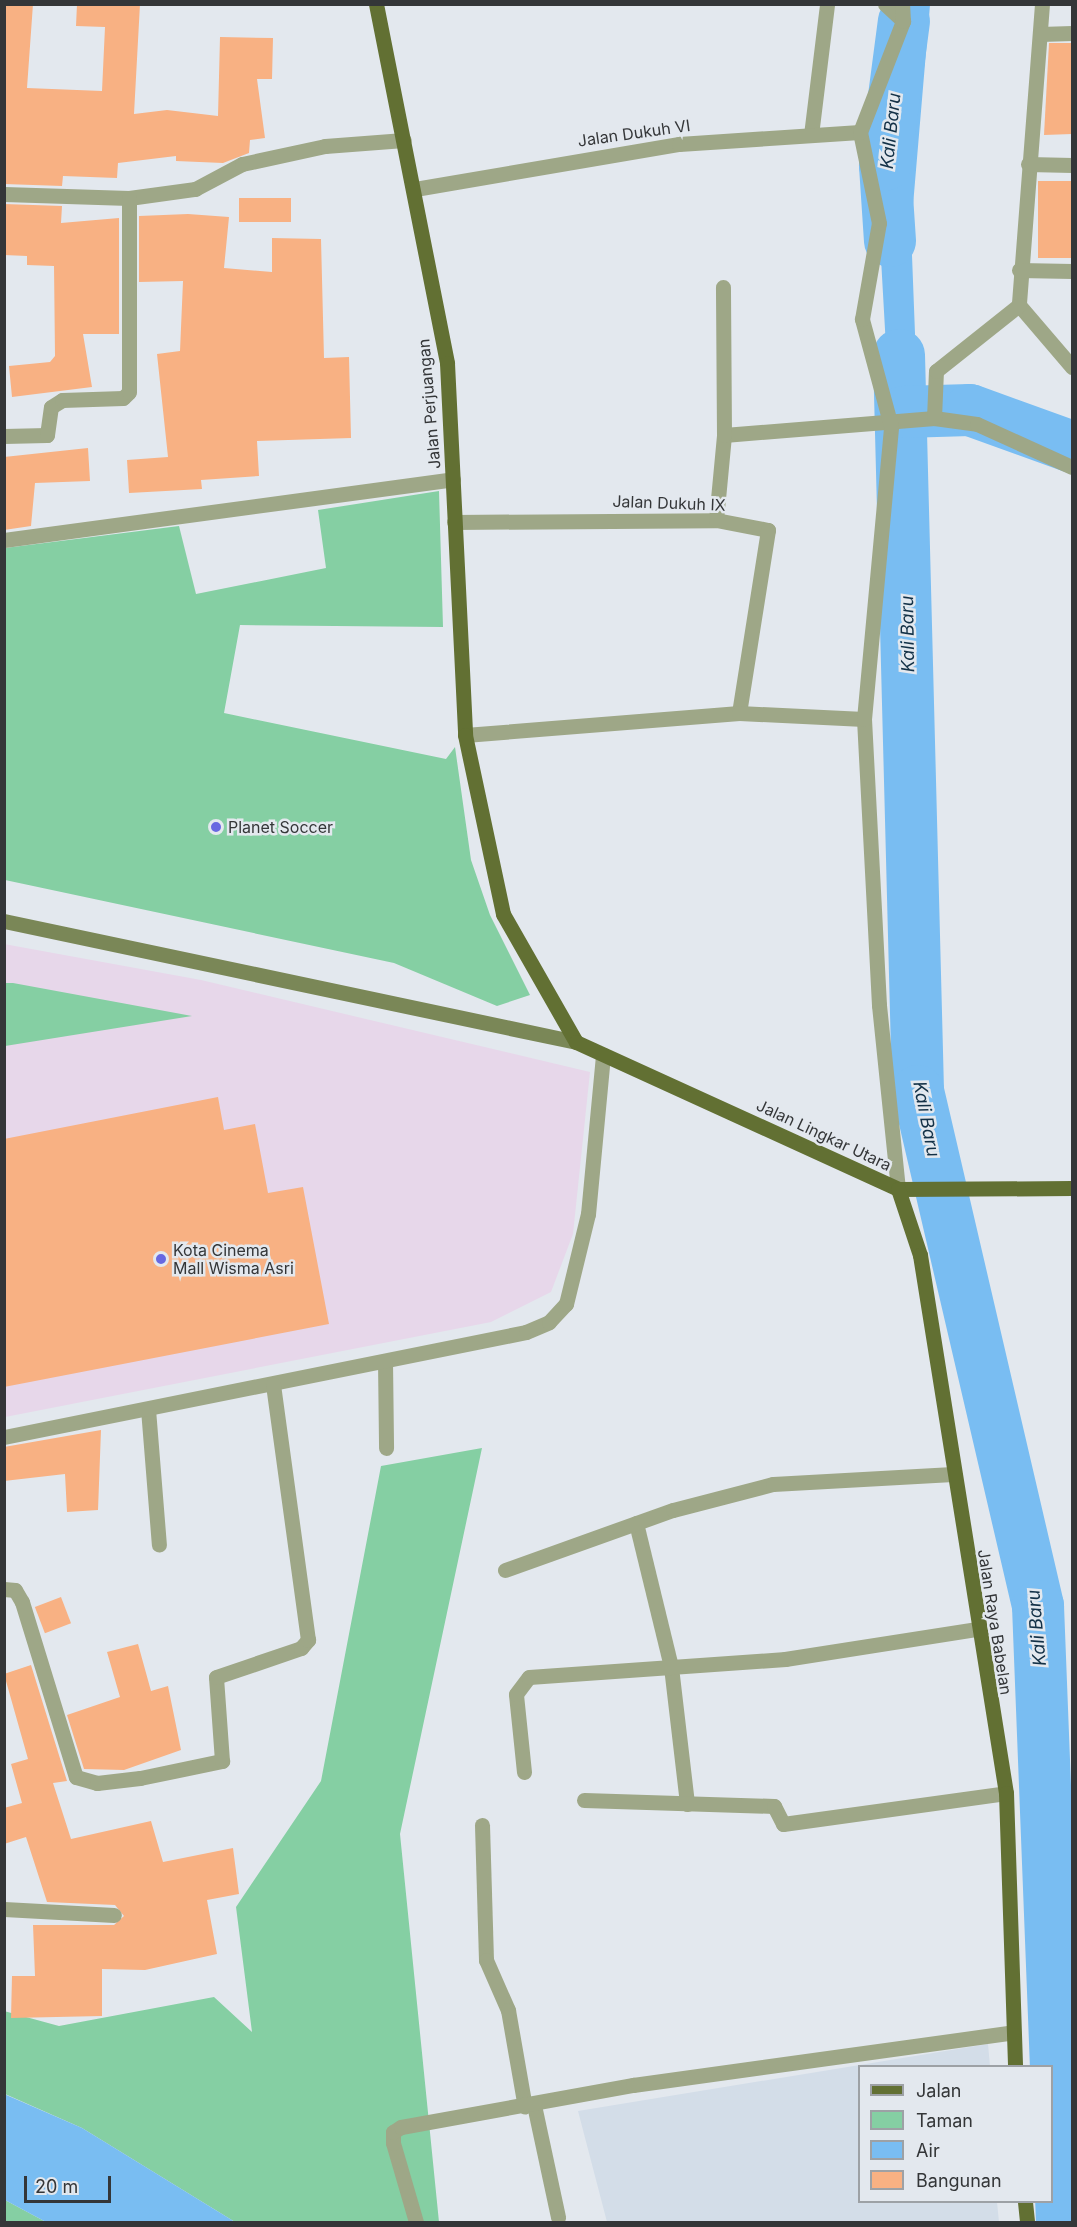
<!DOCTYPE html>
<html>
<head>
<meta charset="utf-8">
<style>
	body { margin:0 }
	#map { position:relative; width:1077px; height:2227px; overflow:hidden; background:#e3e8ee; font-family:Inter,sans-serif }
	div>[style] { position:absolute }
	.commercial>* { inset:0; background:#e7d7ea }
	.built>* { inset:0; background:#d3dde8 }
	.green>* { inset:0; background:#85cfa3 }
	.water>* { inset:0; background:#79bdf2 }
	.river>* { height:52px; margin:-26px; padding:0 26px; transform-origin:26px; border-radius:26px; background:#79bdf2 }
	.building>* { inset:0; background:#f8b183; transform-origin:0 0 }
	.street>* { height:15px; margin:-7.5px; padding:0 7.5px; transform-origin:7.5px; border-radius:7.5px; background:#9ea787 }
	.secondary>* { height:15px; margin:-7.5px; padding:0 7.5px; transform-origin:7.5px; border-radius:7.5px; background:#7a8757 }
	.primary>* { height:15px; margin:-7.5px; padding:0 7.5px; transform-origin:7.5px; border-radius:7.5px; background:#627033 }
	.dots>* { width:16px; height:16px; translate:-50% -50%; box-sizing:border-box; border:3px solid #e3e8ee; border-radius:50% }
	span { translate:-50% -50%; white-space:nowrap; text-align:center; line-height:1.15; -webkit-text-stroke:5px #e3e8ee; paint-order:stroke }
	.street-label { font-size:16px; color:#343638 }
	.poi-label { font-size:16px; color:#343638 }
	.left { translate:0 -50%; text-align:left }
	.water-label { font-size:18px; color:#133147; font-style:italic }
	.frame { position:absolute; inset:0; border:6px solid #343638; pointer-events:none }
	.legend { position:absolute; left:858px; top:2065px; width:195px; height:138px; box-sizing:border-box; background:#e3e8ee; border:2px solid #9da1a5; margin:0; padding:8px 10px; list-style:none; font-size:18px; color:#343638 }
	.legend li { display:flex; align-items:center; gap:12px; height:30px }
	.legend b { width:30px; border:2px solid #9da1a5 }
	.scale { position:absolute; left:24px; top:2176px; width:87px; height:27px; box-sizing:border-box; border:3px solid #343638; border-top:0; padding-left:8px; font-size:18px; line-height:21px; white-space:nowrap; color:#343638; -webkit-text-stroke:4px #e3e8ee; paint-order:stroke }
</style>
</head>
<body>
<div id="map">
	<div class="commercial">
		<div style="clip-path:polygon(4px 944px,201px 980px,590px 1072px,573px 1234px,551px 1292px,491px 1322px,5px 1417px)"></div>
	</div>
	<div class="built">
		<div style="clip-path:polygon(988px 2044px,990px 2066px,860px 2066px,860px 2202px,997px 2202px,999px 2222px,607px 2222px,578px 2111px)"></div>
	</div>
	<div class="green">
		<div style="clip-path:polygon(439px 491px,443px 627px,240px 625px,224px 713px,446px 759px,455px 747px,471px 860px,490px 915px,530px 995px,497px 1006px,394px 963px,5px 880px,5px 548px,179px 526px,196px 594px,326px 568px,318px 510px)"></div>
		<div style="clip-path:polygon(5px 983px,13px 983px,192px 1016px,5px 1046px)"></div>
		<div style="clip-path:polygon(482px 1448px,400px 1834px,439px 2222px,235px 2222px,82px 2128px,5px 2094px,4px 2011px,59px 2026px,214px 1997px,252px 2032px,236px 1907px,321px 1781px,381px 1466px)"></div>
		<div style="clip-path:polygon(5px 2200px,46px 2222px,5px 2222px)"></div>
	</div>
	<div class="water">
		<div style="clip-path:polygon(905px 5px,930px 5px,911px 229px,918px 412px,890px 418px,879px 223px)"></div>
		<div style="clip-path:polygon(4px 2094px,82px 2128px,235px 2222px,46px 2222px,5px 2200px)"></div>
	</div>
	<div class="river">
		<div style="left:890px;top:241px;width:76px;rotate:-93.8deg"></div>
		<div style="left:885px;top:165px;width:145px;rotate:-82.5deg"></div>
		<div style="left:899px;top:355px;width:736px;rotate:88.52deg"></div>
		<div style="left:918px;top:1091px;width:529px;rotate:76.88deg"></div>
		<div style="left:1038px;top:1606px;width:616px;rotate:87.77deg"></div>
		<div style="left:903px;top:412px;width:67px;rotate:-1.7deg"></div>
		<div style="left:970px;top:410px;width:109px;rotate:19.9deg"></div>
	</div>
	<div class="building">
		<div style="clip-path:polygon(4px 4px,33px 4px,27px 88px,102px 91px,105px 27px,76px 26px,77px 4px,140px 4px,134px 114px,167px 110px,218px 116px,220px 37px,273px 38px,272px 79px,257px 79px,265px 138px,250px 140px,249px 153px,223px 163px,176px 161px,176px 156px,118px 163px,117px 178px,63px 176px,62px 186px,4px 184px)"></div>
		<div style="clip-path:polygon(1049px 43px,1072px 43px,1072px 134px,1044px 135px)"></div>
		<div style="left:1072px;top:181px;width:77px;height:34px;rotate:90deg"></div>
		<div style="left:291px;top:198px;width:24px;height:52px;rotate:90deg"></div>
		<div style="clip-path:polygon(4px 204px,62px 206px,61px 223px,119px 218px,119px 334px,83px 334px,92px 387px,12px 397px,9px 366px,50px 362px,55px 356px,54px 266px,27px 265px,27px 256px,4px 255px)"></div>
		<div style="clip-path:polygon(188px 214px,229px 217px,224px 268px,272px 272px,272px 238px,321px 239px,324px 358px,349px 357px,351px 438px,257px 441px,259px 476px,201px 480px,202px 489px,129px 493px,127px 460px,168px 457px,157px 354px,180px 351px,183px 281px,139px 282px,139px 216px)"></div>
		<div style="clip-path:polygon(88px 448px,90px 481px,35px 483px,31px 526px,4px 530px,4px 457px)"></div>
		<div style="clip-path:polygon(218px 1097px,224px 1130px,255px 1124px,268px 1193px,303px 1187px,329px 1324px,4px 1387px,4px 1139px)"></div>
		<div style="clip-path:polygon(101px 1430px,98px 1510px,67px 1512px,65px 1474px,4px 1481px,4px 1447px)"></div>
		<div style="left:61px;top:1597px;width:28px;height:28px;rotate:69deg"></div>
		<div style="clip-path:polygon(138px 1644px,151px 1691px,168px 1686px,181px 1750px,124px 1770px,84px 1769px,67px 1715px,120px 1697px,107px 1652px)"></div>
		<div style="clip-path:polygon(31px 1665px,67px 1781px,53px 1783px,71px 1839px,151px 1821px,163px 1862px,233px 1848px,239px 1894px,207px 1900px,217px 1954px,145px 1970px,102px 1969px,102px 2016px,11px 2018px,12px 1976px,35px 1976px,33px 1925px,114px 1925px,124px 1916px,115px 1905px,47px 1902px,26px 1837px,4px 1844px,4px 1808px,22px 1803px,11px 1764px,28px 1759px,4px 1674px)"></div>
	</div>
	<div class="street">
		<div style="left:885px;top:4px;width:25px;rotate:43deg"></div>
		<div style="left:1042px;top:4px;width:302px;rotate:94.4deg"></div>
		<div style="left:1019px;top:305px;width:82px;rotate:49.5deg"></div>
		<div style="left:1040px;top:34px;width:32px;rotate:-2deg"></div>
		<div style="left:811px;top:135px;width:132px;rotate:-83deg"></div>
		<div style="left:1028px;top:164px;width:44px;rotate:1.3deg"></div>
		<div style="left:415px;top:189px;width:268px;rotate:-9.7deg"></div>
		<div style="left:679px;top:144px;width:181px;rotate:-3.8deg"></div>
		<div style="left:4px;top:194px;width:125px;rotate:1.8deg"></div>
		<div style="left:129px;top:198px;width:67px;rotate:-7.8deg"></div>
		<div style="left:195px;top:189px;width:53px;rotate:-28deg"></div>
		<div style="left:242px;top:164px;width:85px;rotate:-12.2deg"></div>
		<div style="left:325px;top:146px;width:79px;rotate:-4.3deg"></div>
		<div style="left:1019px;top:270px;width:53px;rotate:1.1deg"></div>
		<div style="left:934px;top:418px;width:43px;rotate:7.9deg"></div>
		<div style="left:977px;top:424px;width:104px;rotate:24.4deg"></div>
		<div style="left:724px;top:435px;width:211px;rotate:-4.6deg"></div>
		<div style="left:934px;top:418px;width:47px;rotate:-87.6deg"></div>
		<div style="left:936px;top:371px;width:106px;rotate:-38.5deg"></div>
		<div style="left:4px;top:436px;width:43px;rotate:-1.3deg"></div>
		<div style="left:47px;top:435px;width:28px;rotate:-82deg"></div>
		<div style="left:51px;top:407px;width:13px;rotate:-32deg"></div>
		<div style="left:62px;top:400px;width:61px;rotate:-1.9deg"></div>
		<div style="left:123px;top:398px;width:8px;rotate:-45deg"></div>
		<div style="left:129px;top:392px;width:194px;rotate:-90deg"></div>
		<div style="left:716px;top:520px;width:85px;rotate:-84.6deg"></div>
		<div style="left:724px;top:435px;width:148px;rotate:-90.4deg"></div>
		<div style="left:454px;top:522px;width:262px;rotate:-0.4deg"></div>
		<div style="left:716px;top:520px;width:53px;rotate:10.9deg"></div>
		<div style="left:768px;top:530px;width:185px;rotate:99deg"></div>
		<div style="left:4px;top:540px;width:453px;rotate:-7.7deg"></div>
		<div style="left:465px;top:735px;width:275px;rotate:-4.6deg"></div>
		<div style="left:739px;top:713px;width:125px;rotate:2.7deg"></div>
		<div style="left:898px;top:1189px;width:185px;rotate:-95.9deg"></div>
		<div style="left:879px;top:1005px;width:286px;rotate:-93deg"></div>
		<div style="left:864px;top:719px;width:294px;rotate:-84.7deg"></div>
		<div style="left:891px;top:426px;width:111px;rotate:-105.2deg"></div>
		<div style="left:862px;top:319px;width:97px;rotate:-80deg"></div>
		<div style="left:879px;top:223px;width:93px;rotate:-101.8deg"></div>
		<div style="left:860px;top:132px;width:119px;rotate:-68.8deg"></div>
		<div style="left:903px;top:21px;width:17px;rotate:-93deg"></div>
		<div style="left:385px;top:1361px;width:87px;rotate:89.3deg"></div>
		<div style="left:148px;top:1409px;width:136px;rotate:85.4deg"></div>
		<div style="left:4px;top:1437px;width:532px;rotate:-11.37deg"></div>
		<div style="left:526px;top:1332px;width:25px;rotate:-23deg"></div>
		<div style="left:549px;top:1322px;width:25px;rotate:-47deg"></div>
		<div style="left:566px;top:1304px;width:93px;rotate:-76.3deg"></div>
		<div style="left:588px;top:1214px;width:160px;rotate:-84.6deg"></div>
		<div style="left:636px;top:1523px;width:148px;rotate:76.3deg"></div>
		<div style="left:671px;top:1667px;width:138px;rotate:83.3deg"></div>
		<div style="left:505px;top:1570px;width:178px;rotate:-19.7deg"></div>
		<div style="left:673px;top:1510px;width:103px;rotate:-14.6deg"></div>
		<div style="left:773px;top:1484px;width:180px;rotate:-3.2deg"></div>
		<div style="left:4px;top:1589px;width:11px;rotate:5deg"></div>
		<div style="left:15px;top:1590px;width:14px;rotate:60deg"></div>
		<div style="left:22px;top:1602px;width:183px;rotate:72.9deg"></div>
		<div style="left:76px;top:1777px;width:22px;rotate:16deg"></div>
		<div style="left:97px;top:1783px;width:43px;rotate:-6.6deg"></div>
		<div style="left:140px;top:1778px;width:84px;rotate:-11.7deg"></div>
		<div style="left:222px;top:1761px;width:84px;rotate:-94.1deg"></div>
		<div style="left:216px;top:1677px;width:90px;rotate:-18.8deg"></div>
		<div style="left:301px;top:1648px;width:11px;rotate:-49deg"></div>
		<div style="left:308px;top:1640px;width:258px;rotate:-97.8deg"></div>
		<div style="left:524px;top:1772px;width:78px;rotate:-95.9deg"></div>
		<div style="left:516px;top:1694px;width:21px;rotate:-53deg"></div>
		<div style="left:529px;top:1677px;width:257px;rotate:-4deg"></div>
		<div style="left:785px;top:1659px;width:193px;rotate:-8.9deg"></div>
		<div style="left:584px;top:1800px;width:190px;rotate:1.8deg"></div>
		<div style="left:774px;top:1806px;width:20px;rotate:63deg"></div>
		<div style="left:783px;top:1824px;width:225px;rotate:-7.9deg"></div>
		<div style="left:482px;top:1825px;width:135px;rotate:88.3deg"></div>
		<div style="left:486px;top:1960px;width:55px;rotate:66.3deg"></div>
		<div style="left:508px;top:2010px;width:98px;rotate:80.1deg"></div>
		<div style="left:4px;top:1909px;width:110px;rotate:3.1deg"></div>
		<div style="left:534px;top:2105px;width:115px;rotate:77.9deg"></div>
		<div style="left:416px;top:2222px;width:82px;rotate:-106.2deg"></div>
		<div style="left:393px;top:2143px;width:11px;rotate:-90deg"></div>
		<div style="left:393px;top:2132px;width:9px;rotate:-32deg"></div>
		<div style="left:401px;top:2127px;width:236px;rotate:-10.3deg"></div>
		<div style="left:633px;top:2085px;width:384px;rotate:-7.9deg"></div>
	</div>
	<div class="secondary">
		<div style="left:4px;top:921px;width:585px;rotate:11.94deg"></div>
	</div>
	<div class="primary">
		<div style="left:376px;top:4px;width:366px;rotate:78.8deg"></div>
		<div style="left:447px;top:363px;width:372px;rotate:87.2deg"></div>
		<div style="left:465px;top:735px;width:183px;rotate:78deg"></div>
		<div style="left:503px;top:914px;width:147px;rotate:60.3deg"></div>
		<div style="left:576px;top:1042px;width:354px;rotate:24.5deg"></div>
		<div style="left:898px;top:1189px;width:174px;rotate:-0.3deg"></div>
		<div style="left:898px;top:1189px;width:70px;rotate:71.6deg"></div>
		<div style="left:920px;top:1255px;width:545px;rotate:80.92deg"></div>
		<div style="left:1006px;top:1793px;width:273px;rotate:88.1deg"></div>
		<div style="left:1025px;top:2202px;width:20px;rotate:84deg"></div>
	</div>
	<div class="dots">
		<div style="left:216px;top:827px;background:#6868e1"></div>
		<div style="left:161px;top:1259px;background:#6868e1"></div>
	</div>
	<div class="street-label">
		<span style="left:634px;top:133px;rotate:-8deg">Jalan Dukuh VI</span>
		<span style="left:429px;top:404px;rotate:-95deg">Jalan Perjuangan</span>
		<span style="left:669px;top:503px;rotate:2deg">Jalan Dukuh IX</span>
		<span style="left:824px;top:1135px;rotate:25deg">Jalan Lingkar Utara</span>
		<span style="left:995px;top:1622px;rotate:81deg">Jalan Raya Babelan</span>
	</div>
	<div class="poi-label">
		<span class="left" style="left:228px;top:827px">Planet Soccer</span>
		<span class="left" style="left:173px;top:1259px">Kota Cinema<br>Mall Wisma Asri</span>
	</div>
	<div class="water-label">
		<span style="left:891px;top:131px;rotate:-84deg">Kali Baru</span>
		<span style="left:908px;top:634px;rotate:-91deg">Kali Baru</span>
		<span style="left:926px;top:1119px;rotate:79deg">Kali Baru</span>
		<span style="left:1037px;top:1628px;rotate:-95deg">Kali Baru</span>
	</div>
	<div class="frame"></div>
	<ul class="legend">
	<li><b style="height:8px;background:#627033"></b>Jalan</li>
	<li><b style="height:16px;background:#85cfa3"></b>Taman</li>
	<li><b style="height:16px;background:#79bdf2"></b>Air</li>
	<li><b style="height:16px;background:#f8b183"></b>Bangunan</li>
	</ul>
	<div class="scale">20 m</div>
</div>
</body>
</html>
